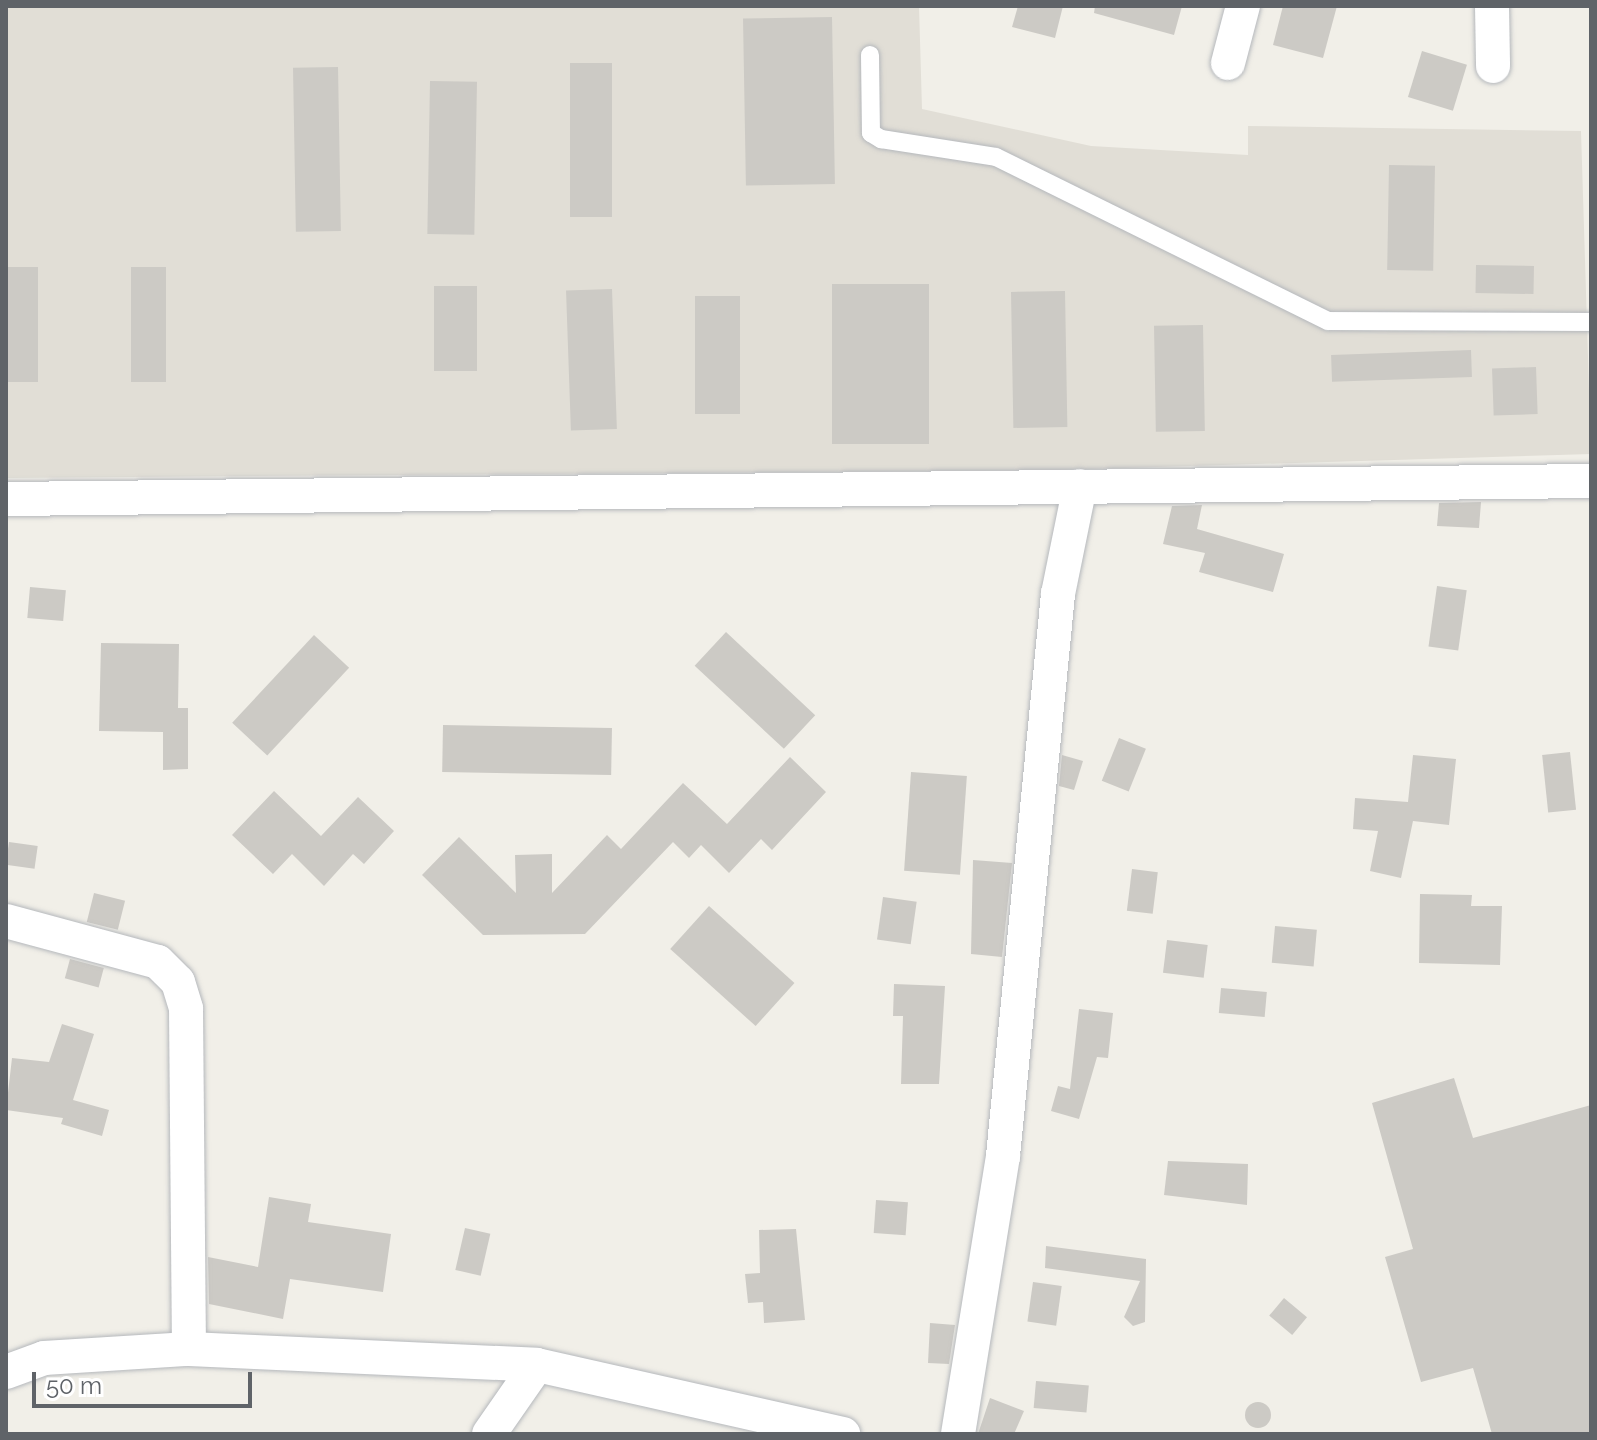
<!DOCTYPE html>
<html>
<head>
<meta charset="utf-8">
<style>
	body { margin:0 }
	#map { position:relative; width:1597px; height:1440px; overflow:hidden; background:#f1efe8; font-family:Raleway,sans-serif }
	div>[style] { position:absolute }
	.education>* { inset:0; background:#e1ded6 }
	.building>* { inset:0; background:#cccac5; transform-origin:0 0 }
	.round { border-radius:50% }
	.roads { filter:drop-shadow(0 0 2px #b5b8bc) drop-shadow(0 0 2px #b5b8bc) }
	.lane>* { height:18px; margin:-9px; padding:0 9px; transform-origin:9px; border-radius:9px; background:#fff }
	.street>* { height:34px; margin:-17px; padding:0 17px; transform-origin:17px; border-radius:17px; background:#fff }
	span { translate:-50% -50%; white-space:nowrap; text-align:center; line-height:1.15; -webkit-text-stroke:8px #fff; paint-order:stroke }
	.frame { position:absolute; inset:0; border:8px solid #5f6368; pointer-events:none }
	.scale { position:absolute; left:32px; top:1372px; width:220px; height:36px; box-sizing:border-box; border:4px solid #5f6368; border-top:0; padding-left:10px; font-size:24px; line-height:28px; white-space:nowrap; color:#5f6368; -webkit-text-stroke:6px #fff; paint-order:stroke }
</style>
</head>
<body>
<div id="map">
	<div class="education">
		<div style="clip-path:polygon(6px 6px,919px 6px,922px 109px,1091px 146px,1248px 155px,1248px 126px,1581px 131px,1591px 454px,1058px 470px,6px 478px)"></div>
	</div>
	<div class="building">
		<div style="clip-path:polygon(1018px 6px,1063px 6px,1055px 38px,1012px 27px)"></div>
		<div style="clip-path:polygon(1095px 6px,1182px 6px,1174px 35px,1094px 13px)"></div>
		<div style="clip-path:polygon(1283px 6px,1337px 6px,1323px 58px,1273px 45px)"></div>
		<div style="left:832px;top:17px;width:167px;height:89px;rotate:89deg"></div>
		<div style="left:1422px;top:51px;width:47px;height:48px;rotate:17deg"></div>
		<div style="left:570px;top:63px;width:42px;height:154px"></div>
		<div style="left:338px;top:67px;width:164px;height:45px;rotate:89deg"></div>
		<div style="left:430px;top:81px;width:47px;height:153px;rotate:1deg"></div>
		<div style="left:1389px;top:165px;width:46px;height:105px;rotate:1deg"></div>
		<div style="left:1476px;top:265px;width:58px;height:28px;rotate:1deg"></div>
		<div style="left:6px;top:267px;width:32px;height:115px"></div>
		<div style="left:131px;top:267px;width:35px;height:115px"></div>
		<div style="left:929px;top:284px;width:160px;height:97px;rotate:90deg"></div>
		<div style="left:434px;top:286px;width:43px;height:85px"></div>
		<div style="left:612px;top:289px;width:140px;height:46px;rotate:88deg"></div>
		<div style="left:1065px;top:291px;width:136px;height:54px;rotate:89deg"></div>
		<div style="left:695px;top:296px;width:45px;height:118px"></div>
		<div style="left:1203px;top:325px;width:106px;height:49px;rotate:89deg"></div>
		<div style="left:1471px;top:350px;width:27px;height:140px;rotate:88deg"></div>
		<div style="left:1536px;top:367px;width:47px;height:44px;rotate:88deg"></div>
		<div style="clip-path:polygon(1481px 502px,1479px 528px,1437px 526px,1439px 503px)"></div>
		<div style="clip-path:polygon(1202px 505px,1197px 529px,1284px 554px,1273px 592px,1199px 572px,1205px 553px,1163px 544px,1172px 506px)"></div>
		<div style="left:1437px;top:586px;width:30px;height:61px;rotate:8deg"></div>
		<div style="left:30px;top:587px;width:36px;height:31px;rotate:5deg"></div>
		<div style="left:726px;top:632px;width:122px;height:46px;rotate:43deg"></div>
		<div style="left:314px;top:635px;width:48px;height:120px;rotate:43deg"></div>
		<div style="clip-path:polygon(101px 643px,179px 644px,178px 708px,188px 708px,188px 769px,163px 770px,163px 732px,99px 731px)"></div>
		<div style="left:443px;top:725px;width:169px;height:47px;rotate:1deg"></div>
		<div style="left:1119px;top:738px;width:29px;height:46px;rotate:22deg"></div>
		<div style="left:1570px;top:752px;width:58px;height:28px;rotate:84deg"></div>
		<div style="clip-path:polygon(1062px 755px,1083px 761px,1074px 790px,1059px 786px)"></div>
		<div style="clip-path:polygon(1413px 755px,1456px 759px,1449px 825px,1413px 821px,1401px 878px,1370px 871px,1378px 831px,1353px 829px,1355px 798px,1408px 802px)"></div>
		<div style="clip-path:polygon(790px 757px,826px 792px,772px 850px,761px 839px,729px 873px,701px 845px,689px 858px,673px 842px,585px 934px,483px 935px,422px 875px,459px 837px,516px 893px,515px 855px,552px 854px,552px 893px,607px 835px,621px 849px,683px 783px,727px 824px)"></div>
		<div style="left:911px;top:772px;width:56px;height:99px;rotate:4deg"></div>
		<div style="clip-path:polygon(274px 791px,321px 836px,358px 797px,394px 831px,364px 864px,353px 854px,324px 886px,292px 854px,273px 874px,232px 835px)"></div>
		<div style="left:9px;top:842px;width:29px;height:23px;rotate:8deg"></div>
		<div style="clip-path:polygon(973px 860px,1012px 863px,1002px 957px,971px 954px)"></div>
		<div style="left:1132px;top:869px;width:26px;height:42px;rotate:7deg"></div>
		<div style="left:94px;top:893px;width:32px;height:30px;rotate:14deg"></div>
		<div style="clip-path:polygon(1420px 894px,1472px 895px,1471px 906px,1502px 906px,1500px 965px,1419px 963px)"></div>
		<div style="left:883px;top:897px;width:34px;height:43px;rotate:8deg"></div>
		<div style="left:709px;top:906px;width:115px;height:58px;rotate:42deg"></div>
		<div style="left:1275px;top:926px;width:42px;height:37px;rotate:5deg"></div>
		<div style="left:1167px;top:940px;width:41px;height:33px;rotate:7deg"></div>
		<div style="left:70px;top:959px;width:35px;height:20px;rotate:15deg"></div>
		<div style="clip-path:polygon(894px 984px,945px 986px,939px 1084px,901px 1084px,903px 1016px,893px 1016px)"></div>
		<div style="left:1221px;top:988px;width:46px;height:25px;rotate:5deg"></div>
		<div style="clip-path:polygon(1079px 1009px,1113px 1013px,1108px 1058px,1097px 1057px,1079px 1119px,1051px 1111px,1058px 1086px,1070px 1089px)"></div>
		<div style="clip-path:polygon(62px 1024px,94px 1034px,73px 1100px,109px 1110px,102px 1136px,61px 1124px,63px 1118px,6px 1110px,12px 1058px,49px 1062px)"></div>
		<div style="clip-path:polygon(1454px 1078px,1473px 1138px,1591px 1105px,1591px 1434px,1492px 1434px,1473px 1368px,1421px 1382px,1385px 1257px,1413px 1249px,1372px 1103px)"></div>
		<div style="clip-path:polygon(1168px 1161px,1248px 1164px,1247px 1205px,1164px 1195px)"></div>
		<div style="clip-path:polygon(269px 1197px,311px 1204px,308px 1222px,391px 1234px,383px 1292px,290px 1279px,283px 1319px,209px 1304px,208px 1257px,258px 1267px)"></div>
		<div style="left:876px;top:1200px;width:32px;height:33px;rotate:4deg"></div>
		<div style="left:465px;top:1228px;width:26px;height:43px;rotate:13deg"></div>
		<div style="clip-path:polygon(796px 1229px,805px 1320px,764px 1323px,763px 1302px,748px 1303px,745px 1274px,760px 1273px,759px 1230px)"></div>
		<div style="clip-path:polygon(1046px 1246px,1146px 1259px,1145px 1322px,1133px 1326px,1124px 1317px,1140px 1281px,1045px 1268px)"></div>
		<div style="left:1033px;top:1282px;width:29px;height:40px;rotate:8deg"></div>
		<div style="left:1284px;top:1298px;width:30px;height:23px;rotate:40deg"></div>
		<div style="clip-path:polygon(930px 1323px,955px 1325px,949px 1364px,928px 1363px)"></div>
		<div style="left:1036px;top:1381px;width:53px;height:27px;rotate:5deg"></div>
		<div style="clip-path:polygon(990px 1398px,1024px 1411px,1014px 1434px,978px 1434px)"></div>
		<div class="round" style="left:1245px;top:1402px;width:26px;height:26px"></div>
	</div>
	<div class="roads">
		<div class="lane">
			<div style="left:870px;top:55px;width:78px;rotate:89.3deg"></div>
			<div style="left:871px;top:133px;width:12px;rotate:31deg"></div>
			<div style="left:881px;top:139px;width:116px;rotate:8.9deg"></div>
			<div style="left:996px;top:157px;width:370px;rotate:26.3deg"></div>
			<div style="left:1328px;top:321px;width:263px;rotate:0.2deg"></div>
		</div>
		<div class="street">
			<div style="left:1492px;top:6px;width:60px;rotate:89deg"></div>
			<div style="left:1228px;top:63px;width:59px;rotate:-75.3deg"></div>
			<div style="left:6px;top:499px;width:1585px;rotate:-0.65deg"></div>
			<div style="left:6px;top:921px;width:157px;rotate:15.1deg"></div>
			<div style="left:158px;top:962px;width:28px;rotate:45deg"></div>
			<div style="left:178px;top:982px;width:28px;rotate:73deg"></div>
			<div style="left:186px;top:1009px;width:340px;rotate:89.5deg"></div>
			<div style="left:6px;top:1372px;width:40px;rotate:-20.2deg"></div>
			<div style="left:44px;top:1358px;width:145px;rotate:-3.6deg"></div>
			<div style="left:189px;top:1349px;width:348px;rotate:2.6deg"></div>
			<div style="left:537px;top:1365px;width:314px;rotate:12.7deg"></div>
			<div style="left:489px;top:1434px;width:84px;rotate:-55.2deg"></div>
			<div style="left:958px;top:1434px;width:282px;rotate:-80.8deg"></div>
			<div style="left:1003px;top:1156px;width:565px;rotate:-84.41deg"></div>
			<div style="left:1058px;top:594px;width:110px;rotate:-78.5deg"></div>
		</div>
	</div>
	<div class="frame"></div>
	<div class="scale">50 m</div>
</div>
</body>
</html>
